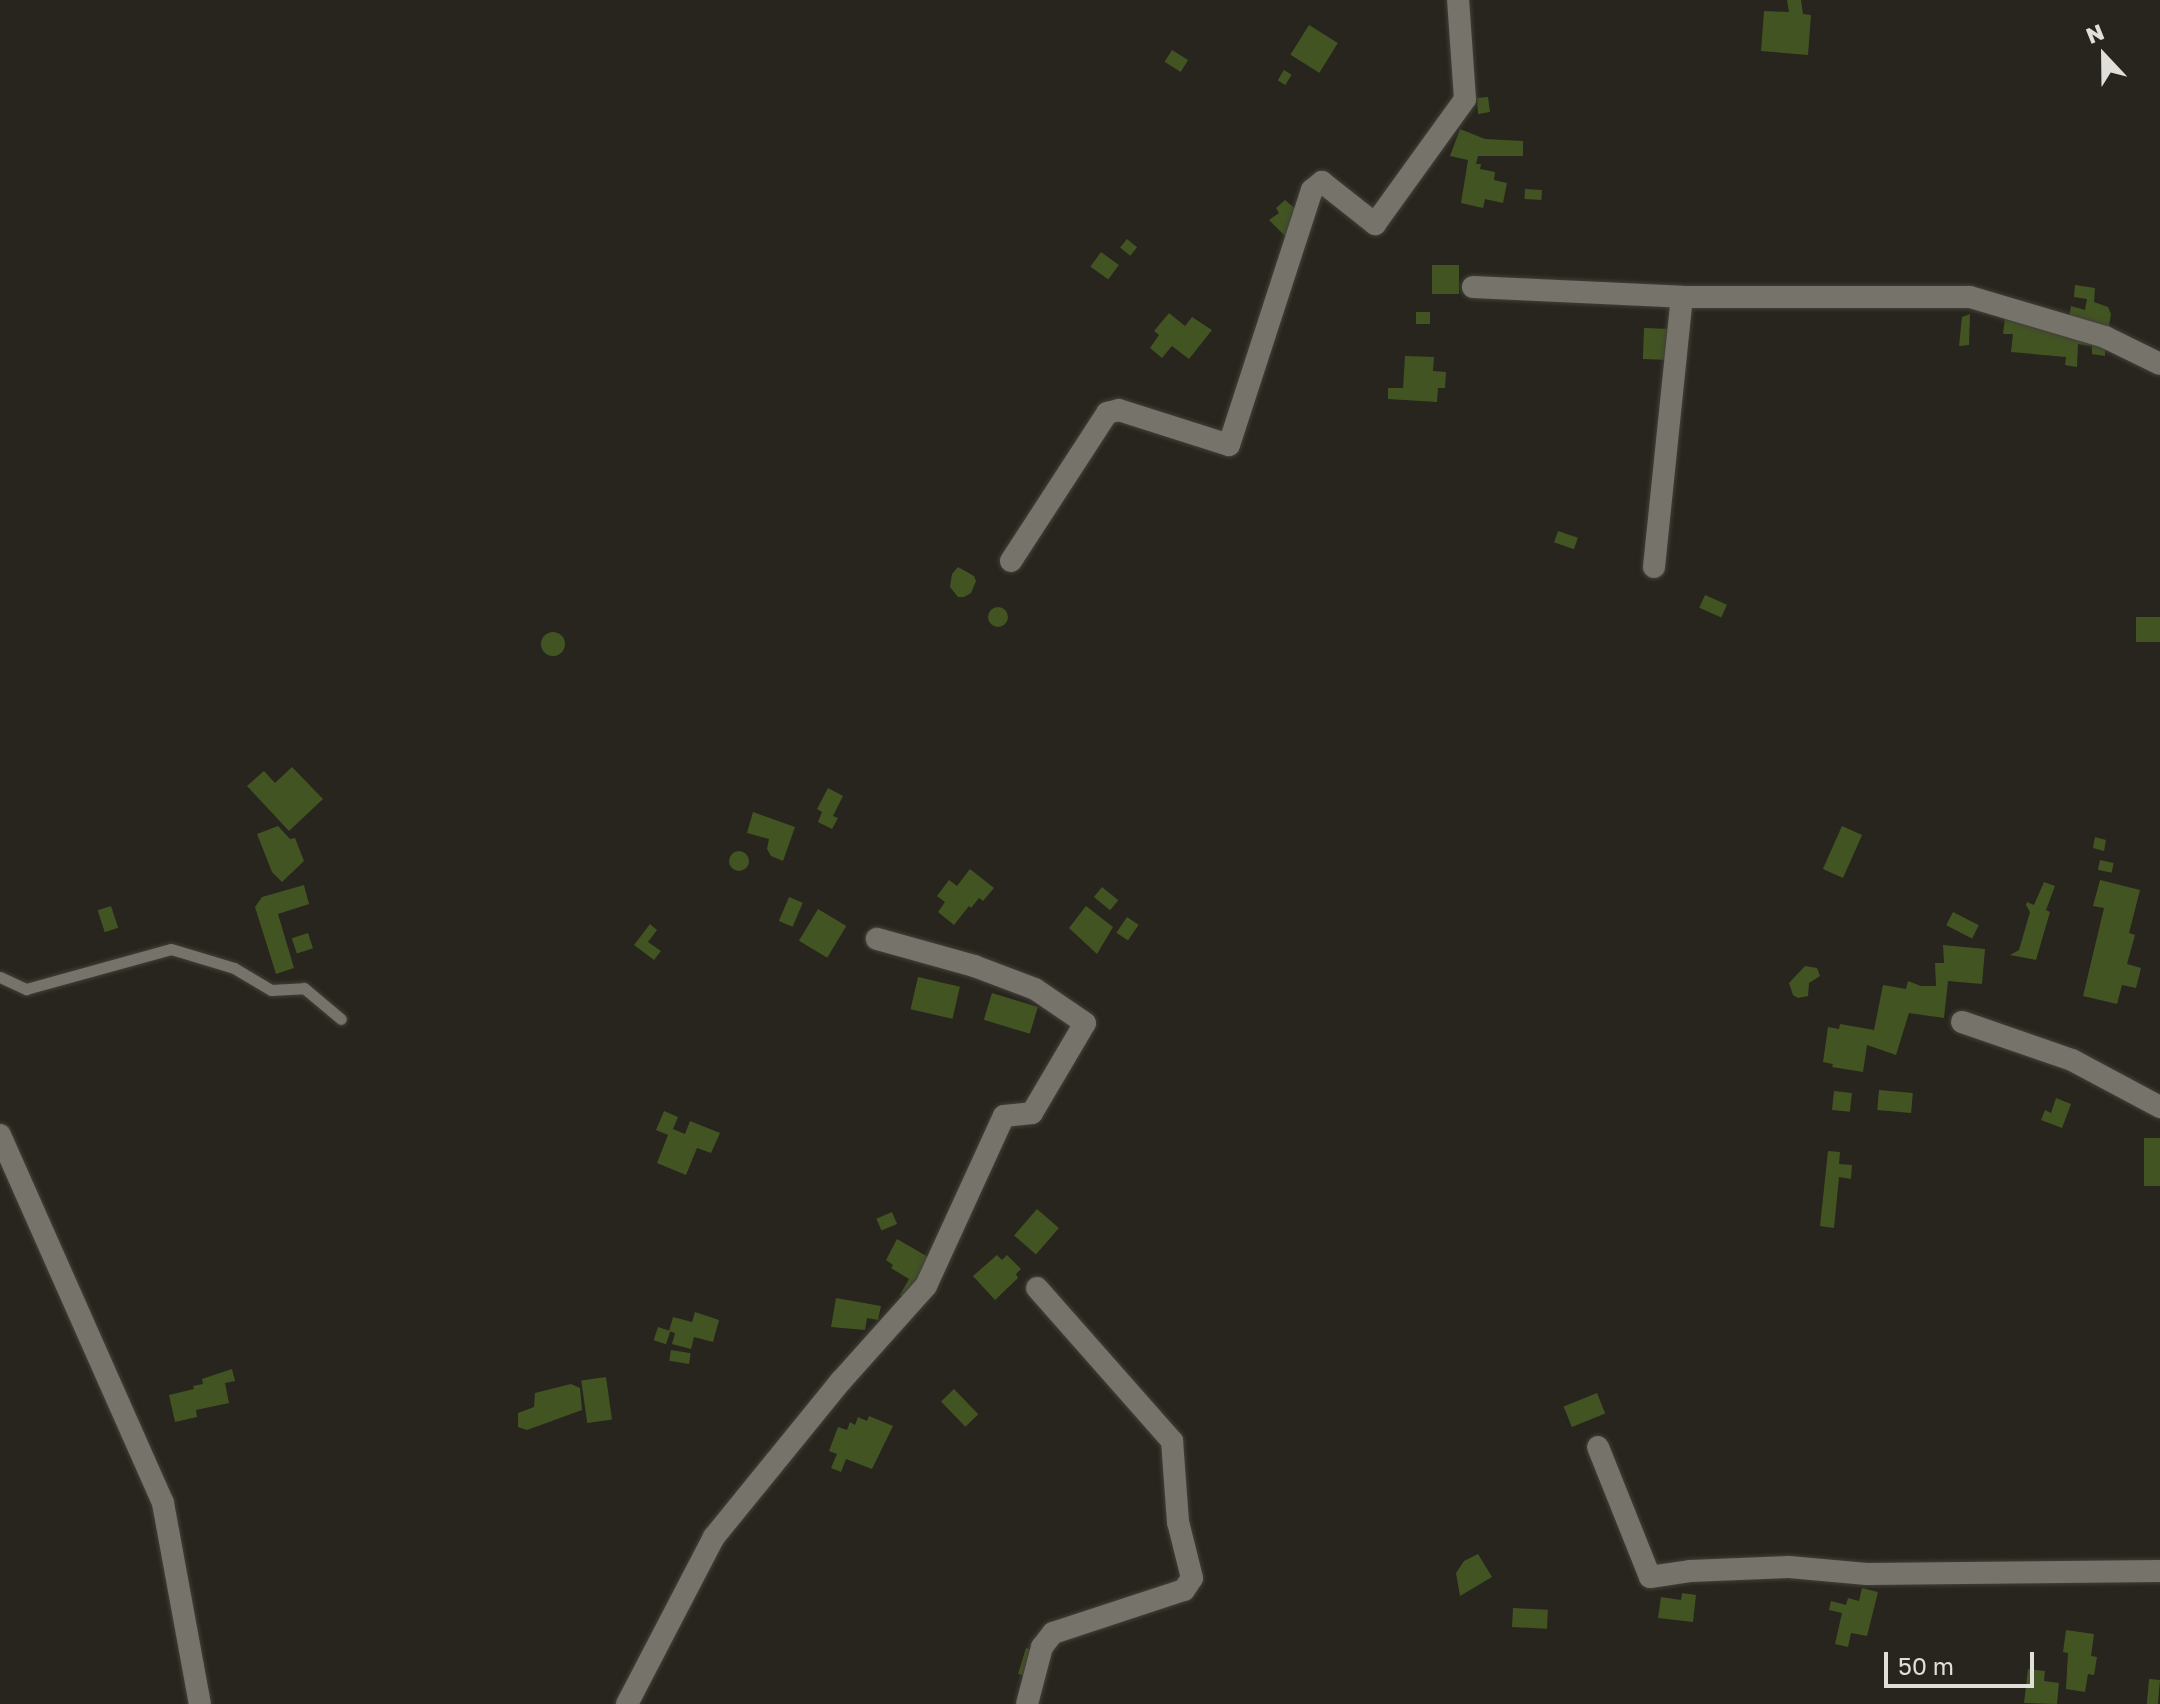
<!DOCTYPE html>
<html>
<head>
<meta charset="utf-8">
<style>
	body { margin:0 }
	#map { position:relative; width:2160px; height:1704px; overflow:hidden; background:#27251d; font-family:"Golos Text",sans-serif }
	div>[style] { position:absolute }
	.building>* { inset:0; background:#435423; transform-origin:0 0 }
	.round { border-radius:50% }
	.roads { filter:drop-shadow(0 0 2px #42403a) drop-shadow(0 0 2px #42403a) }
	.service>* { height:11px; margin:-5.5px; padding:0 5.5px; transform-origin:5.5px; border-radius:5.5px; background:#76736a }
	.minor>* { height:22px; margin:-11px; padding:0 11px; transform-origin:11px; border-radius:11px; background:#76736a }
	span { translate:-50% -50%; white-space:nowrap; text-align:center; line-height:1.15; -webkit-text-stroke:8px #27251d; paint-order:stroke }
	.north { position:absolute; left:2064px; top:16px; width:80px; height:80px; -webkit-text-stroke:6px #27251d; paint-order:stroke; rotate:338deg; font-size:22px; font-weight:700; line-height:32px; text-align:center; color:#e1dfda }
	.north::after { content:''; display:block; margin:auto; width:28px; height:36px; background:#e1dfda; clip-path:polygon(50% 0,100% 100%,50% 72%,0 100%) }
	.scale { position:absolute; left:1884px; top:1652px; width:150px; height:36px; box-sizing:border-box; border:4px solid #e1dfda; border-top:0; padding-left:10px; font-size:24px; line-height:28px; white-space:nowrap; color:#e1dfda; -webkit-text-stroke:6px #27251d; paint-order:stroke }
</style>
</head>
<body>
<div id="map">
	<div class="building">
		<div style="clip-path:polygon(1787px 0,1801px 0,1803px 14px,1811px 15px,1808px 55px,1761px 51px,1764px 11px,1789px 12px)"></div>
		<div style="left:1309px;top:25px;width:34px;height:35px;rotate:32deg"></div>
		<div style="left:1172px;top:50px;width:19px;height:14px;rotate:32deg"></div>
		<div style="left:1284px;top:70px;width:9px;height:12px;rotate:32deg"></div>
		<div style="clip-path:polygon(1488px 97px,1490px 112px,1478px 114px,1477px 98px)"></div>
		<div style="clip-path:polygon(1460px 129px,1485px 139px,1523px 141px,1523px 156px,1478px 156px,1476px 164px,1481px 164px,1480px 169px,1495px 172px,1494px 180px,1507px 183px,1503px 203px,1485px 199px,1483px 208px,1461px 203px,1468px 160px,1450px 156px)"></div>
		<div style="left:1525px;top:189px;width:17px;height:10px;rotate:3deg"></div>
		<div style="clip-path:polygon(1285px 200px,1298px 211px,1288px 239px,1269px 220px,1279px 213px,1276px 208px)"></div>
		<div style="left:1127px;top:239px;width:13px;height:11px;rotate:39deg"></div>
		<div style="left:1101px;top:252px;width:22px;height:18px;rotate:36deg"></div>
		<div style="left:1432px;top:265px;width:27px;height:29px"></div>
		<div style="clip-path:polygon(2075px 285px,2095px 288px,2094px 302px,2108px 307px,2111px 314px,2108px 332px,2069px 319px,2071px 306px,2085px 310px,2087px 299px,2074px 297px)"></div>
		<div style="left:1416px;top:312px;width:14px;height:12px"></div>
		<div style="clip-path:polygon(1169px 313px,1185px 326px,1192px 317px,1212px 330px,1189px 359px,1172px 346px,1162px 358px,1150px 348px,1159px 335px,1154px 331px)"></div>
		<div style="clip-path:polygon(1970px 314px,1969px 345px,1959px 346px,1962px 317px)"></div>
		<div style="clip-path:polygon(2005px 318px,2105px 342px,2105px 356px,2092px 354px,2092px 346px,2078px 344px,2077px 367px,2065px 365px,2066px 357px,2011px 352px,2013px 334px,2003px 334px)"></div>
		<div style="left:1644px;top:328px;width:27px;height:31px;rotate:2deg"></div>
		<div style="clip-path:polygon(1405px 356px,1434px 357px,1433px 371px,1446px 372px,1445px 388px,1438px 388px,1437px 402px,1388px 399px,1388px 388px,1403px 388px)"></div>
		<div style="left:1558px;top:531px;width:21px;height:12px;rotate:19deg"></div>
		<div style="clip-path:polygon(958px 567px,974px 576px,976px 581px,971px 593px,964px 597px,958px 597px,950px 587px,952px 574px)"></div>
		<div style="left:1705px;top:595px;width:24px;height:14px;rotate:24deg"></div>
		<div class="round" style="left:988px;top:607px;width:20px;height:20px"></div>
		<div style="left:2160px;top:617px;width:25px;height:24px;rotate:90deg"></div>
		<div class="round" style="left:541px;top:632px;width:24px;height:24px"></div>
		<div style="clip-path:polygon(292px 767px,323px 799px,289px 831px,247px 786px,264px 771px,275px 783px)"></div>
		<div style="clip-path:polygon(828px 788px,843px 796px,833px 816px,838px 818px,832px 829px,818px 822px,822px 812px,817px 809px)"></div>
		<div style="clip-path:polygon(753px 812px,795px 827px,783px 861px,771px 856px,767px 849px,769px 839px,747px 833px)"></div>
		<div style="clip-path:polygon(278px 826px,290px 839px,295px 838px,304px 861px,282px 882px,272px 872px,257px 834px)"></div>
		<div style="left:1842px;top:826px;width:22px;height:47px;rotate:24deg"></div>
		<div style="clip-path:polygon(2095px 837px,2106px 840px,2104px 851px,2093px 848px)"></div>
		<div class="round" style="left:729px;top:851px;width:20px;height:20px"></div>
		<div style="left:2100px;top:860px;width:14px;height:10px;rotate:12deg"></div>
		<div style="clip-path:polygon(970px 869px,994px 888px,983px 901px,979px 898px,971px 908px,969px 906px,954px 925px,938px 912px,945px 902px,937px 896px,949px 880px,957px 886px)"></div>
		<div style="clip-path:polygon(2100px 880px,2140px 890px,2129px 933px,2135px 935px,2127px 964px,2141px 968px,2136px 988px,2122px 985px,2117px 1004px,2083px 996px,2104px 908px,2093px 906px)"></div>
		<div style="clip-path:polygon(2044px 882px,2055px 886px,2046px 910px,2050px 912px,2036px 960px,2010px 955px,2019px 950px,2030px 912px,2026px 905px,2027px 902px,2034px 905px)"></div>
		<div style="clip-path:polygon(304px 885px,309px 904px,278px 914px,294px 968px,276px 974px,255px 907px,262px 897px)"></div>
		<div style="left:1102px;top:887px;width:21px;height:13px;rotate:39deg"></div>
		<div style="left:789px;top:897px;width:15px;height:26px;rotate:23deg"></div>
		<div style="left:111px;top:906px;width:23px;height:14px;rotate:72deg"></div>
		<div style="clip-path:polygon(1086px 906px,1113px 927px,1097px 954px,1069px 928px)"></div>
		<div style="left:818px;top:909px;width:33px;height:37px;rotate:31deg"></div>
		<div style="left:1953px;top:912px;width:29px;height:15px;rotate:27deg"></div>
		<div style="left:1127px;top:917px;width:14px;height:19px;rotate:34deg"></div>
		<div style="clip-path:polygon(650px 924px,657px 930px,648px 942px,661px 951px,654px 960px,634px 945px)"></div>
		<div style="left:308px;top:933px;width:16px;height:17px;rotate:72deg"></div>
		<div style="clip-path:polygon(1943px 945px,1985px 949px,1982px 984px,1948px 981px,1944px 1018px,1909px 1013px,1896px 1055px,1867px 1045px,1863px 1072px,1832px 1067px,1833px 1064px,1823px 1062px,1828px 1027px,1839px 1029px,1840px 1024px,1874px 1030px,1883px 985px,1906px 989px,1908px 981px,1921px 986px,1936px 986px,1935px 963px,1944px 963px)"></div>
		<div style="clip-path:polygon(1805px 966px,1817px 968px,1820px 976px,1809px 983px,1808px 996px,1798px 998px,1793px 995px,1789px 983px)"></div>
		<div style="left:918px;top:977px;width:43px;height:33px;rotate:13deg"></div>
		<div style="left:992px;top:993px;width:48px;height:28px;rotate:17deg"></div>
		<div style="left:1879px;top:1090px;width:34px;height:20px;rotate:5deg"></div>
		<div style="left:1834px;top:1091px;width:18px;height:19px;rotate:6deg"></div>
		<div style="clip-path:polygon(2056px 1098px,2071px 1104px,2062px 1128px,2041px 1120px,2045px 1110px,2051px 1113px)"></div>
		<div style="clip-path:polygon(664px 1111px,678px 1117px,673px 1129px,685px 1134px,690px 1121px,720px 1133px,711px 1153px,697px 1148px,686px 1175px,657px 1163px,668px 1135px,656px 1130px)"></div>
		<div style="left:2160px;top:1138px;width:48px;height:16px;rotate:90deg"></div>
		<div style="clip-path:polygon(1828px 1151px,1840px 1152px,1839px 1164px,1852px 1165px,1851px 1179px,1839px 1177px,1834px 1228px,1820px 1226px)"></div>
		<div style="left:1037px;top:1209px;width:29px;height:35px;rotate:41deg"></div>
		<div style="left:892px;top:1212px;width:13px;height:17px;rotate:67deg"></div>
		<div style="clip-path:polygon(897px 1239px,935px 1261px,910px 1302px,900px 1295px,909px 1279px,891px 1268px,893px 1265px,886px 1260px)"></div>
		<div style="clip-path:polygon(997px 1255px,1002px 1260px,1007px 1255px,1021px 1269px,1016px 1274px,1018px 1278px,995px 1300px,973px 1276px)"></div>
		<div style="clip-path:polygon(836px 1298px,881px 1306px,878px 1320px,867px 1318px,865px 1330px,831px 1327px)"></div>
		<div style="clip-path:polygon(695px 1312px,719px 1320px,713px 1342px,694px 1337px,691px 1349px,672px 1344px,675px 1333px,669px 1331px,673px 1317px,692px 1322px)"></div>
		<div style="left:658px;top:1327px;width:13px;height:14px;rotate:18deg"></div>
		<div style="left:671px;top:1350px;width:20px;height:11px;rotate:9deg"></div>
		<div style="clip-path:polygon(232px 1369px,235px 1381px,225px 1383px,229px 1403px,196px 1410px,197px 1417px,175px 1422px,169px 1395px,194px 1389px,193px 1386px,203px 1384px,202px 1379px)"></div>
		<div style="left:606px;top:1377px;width:43px;height:25px;rotate:82deg"></div>
		<div style="clip-path:polygon(571px 1384px,580px 1388px,582px 1410px,527px 1430px,518px 1427px,518px 1413px,534px 1407px,535px 1393px)"></div>
		<div style="left:954px;top:1389px;width:35px;height:18px;rotate:46deg"></div>
		<div style="left:1597px;top:1393px;width:22px;height:36px;rotate:68deg"></div>
		<div style="clip-path:polygon(869px 1416px,893px 1426px,872px 1469px,846px 1459px,841px 1472px,831px 1468px,837px 1454px,829px 1451px,838px 1427px,847px 1430px,850px 1422px,855px 1425px,858px 1417px,867px 1421px)"></div>
		<div style="clip-path:polygon(1478px 1554px,1492px 1577px,1460px 1596px,1456px 1573px,1464px 1561px)"></div>
		<div style="clip-path:polygon(1862px 1588px,1878px 1592px,1867px 1636px,1851px 1633px,1848px 1647px,1835px 1644px,1842px 1613px,1829px 1610px,1831px 1601px,1846px 1605px,1848px 1598px,1859px 1601px)"></div>
		<div style="clip-path:polygon(1682px 1593px,1696px 1595px,1693px 1622px,1658px 1618px,1661px 1597px,1681px 1600px)"></div>
		<div style="left:1513px;top:1608px;width:35px;height:19px;rotate:3deg"></div>
		<div style="clip-path:polygon(2066px 1630px,2094px 1634px,2091px 1656px,2097px 1657px,2094px 1675px,2088px 1674px,2085px 1692px,2066px 1689px,2068px 1653px,2063px 1652px)"></div>
		<div style="left:1026px;top:1648px;width:10px;height:27px;rotate:17deg"></div>
		<div style="clip-path:polygon(2028px 1669px,2045px 1671px,2044px 1681px,2059px 1683px,2057px 1704px,2024px 1703px)"></div>
		<div style="left:2149px;top:1679px;width:11px;height:25px;rotate:5deg"></div>
	</div>
	<div class="roads">
		<div class="service">
			<div style="left:0;top:977px;width:29px;rotate:25deg"></div>
			<div style="left:26px;top:989px;width:150px;rotate:-15.4deg"></div>
			<div style="left:171px;top:949px;width:66px;rotate:16.8deg"></div>
			<div style="left:234px;top:968px;width:43px;rotate:30.7deg"></div>
			<div style="left:271px;top:990px;width:33px;rotate:-3deg"></div>
			<div style="left:304px;top:988px;width:48px;rotate:40deg"></div>
		</div>
		<div class="minor">
			<div style="left:1473px;top:287px;width:209px;rotate:2.7deg"></div>
			<div style="left:1682px;top:297px;width:288px"></div>
			<div style="left:1970px;top:297px;width:141px;rotate:16.5deg"></div>
			<div style="left:2105px;top:337px;width:61px;rotate:26.1deg"></div>
			<div style="left:1011px;top:561px;width:176px;rotate:-57deg"></div>
			<div style="left:1107px;top:413px;width:12px;rotate:-14deg"></div>
			<div style="left:1119px;top:410px;width:115px;rotate:17.7deg"></div>
			<div style="left:1229px;top:445px;width:268px;rotate:-72deg"></div>
			<div style="left:1312px;top:190px;width:13px;rotate:-39deg"></div>
			<div style="left:1322px;top:182px;width:68px;rotate:38.4deg"></div>
			<div style="left:1375px;top:224px;width:154px;rotate:-54.2deg"></div>
			<div style="left:1465px;top:99px;width:99px;rotate:-94deg"></div>
			<div style="left:1654px;top:567px;width:271px;rotate:-84.1deg"></div>
			<div style="left:1962px;top:1022px;width:116px;rotate:19.1deg"></div>
			<div style="left:2072px;top:1060px;width:100px;rotate:28.1deg"></div>
			<div style="left:0;top:1135px;width:402px;rotate:66.1deg"></div>
			<div style="left:163px;top:1503px;width:204px;rotate:79.6deg"></div>
			<div style="left:1598px;top:1447px;width:140px;rotate:68.2deg"></div>
			<div style="left:1650px;top:1577px;width:40px;rotate:-8.5deg"></div>
			<div style="left:1690px;top:1571px;width:99px;rotate:-2.3deg"></div>
			<div style="left:1789px;top:1567px;width:78px;rotate:5.1deg"></div>
			<div style="left:1867px;top:1574px;width:293px;rotate:-0.6deg"></div>
			<div style="left:627px;top:1704px;width:188px;rotate:-62.5deg"></div>
			<div style="left:714px;top:1537px;width:201px;rotate:-50.9deg"></div>
			<div style="left:841px;top:1381px;width:127px;rotate:-48.2deg"></div>
			<div style="left:926px;top:1286px;width:187px;rotate:-65.4deg"></div>
			<div style="left:1004px;top:1116px;width:28px;rotate:-6deg"></div>
			<div style="left:1032px;top:1113px;width:104px;rotate:-59.5deg"></div>
			<div style="left:1085px;top:1023px;width:60px;rotate:-145.8deg"></div>
			<div style="left:1035px;top:989px;width:65px;rotate:-159.3deg"></div>
			<div style="left:974px;top:966px;width:101px;rotate:-164.4deg"></div>
			<div style="left:1027px;top:1704px;width:59px;rotate:-75.3deg"></div>
			<div style="left:1042px;top:1647px;width:18px;rotate:-52deg"></div>
			<div style="left:1053px;top:1633px;width:138px;rotate:-18.2deg"></div>
			<div style="left:1184px;top:1590px;width:14px;rotate:-56deg"></div>
			<div style="left:1192px;top:1578px;width:58px;rotate:-104deg"></div>
			<div style="left:1178px;top:1522px;width:81px;rotate:-94.2deg"></div>
			<div style="left:1172px;top:1441px;width:204px;rotate:-131.4deg"></div>
		</div>
	</div>
	<div class="north">N</div>
	<div class="scale">50 m</div>
</div>
</body>
</html>
